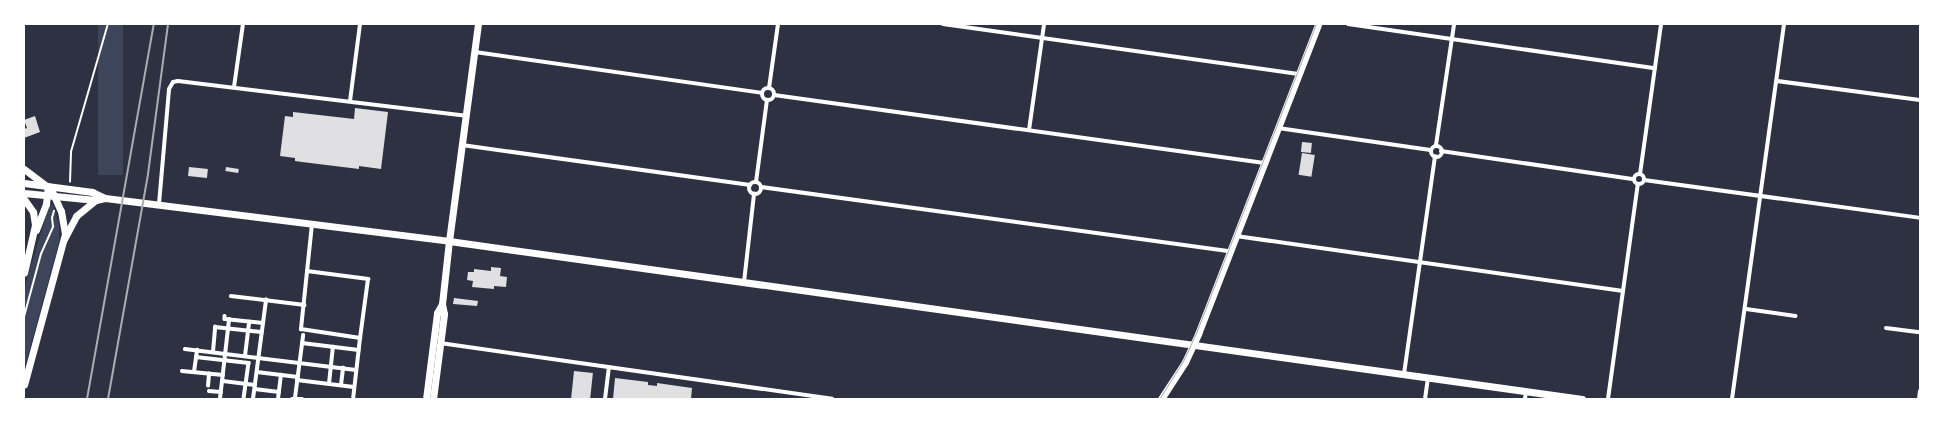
<!DOCTYPE html>
<html>
<head>
<meta charset="utf-8">
<style>
	body { margin:0 }
	#map { position:relative; width:1944px; height:423px; overflow:hidden; background:#2d3142; font-family:"Fira Sans",sans-serif }
	div>[style] { position:absolute }
	.green>* { inset:0; background:#3c4559; transform-origin:0 0 }
	.building>* { inset:0; background:#e0e0e3; transform-origin:0 0 }
	.path>* { height:1.5px; margin:-0.75px; padding:0 0.75px; transform-origin:0.75px; border-radius:0.75px; background:#fff }
	.pedestrian>* { height:3.5px; margin:-1.75px; padding:0 1.75px; transform-origin:1.75px; border-radius:1.75px; background:#fff }
	.minor>* { height:4px; margin:-2px; padding:0 2px; transform-origin:2px; border-radius:2px; background:#fff }
	.minor>.ring { margin:-2px; padding:0; box-sizing:content-box; background:none; border:4px solid #fff; border-radius:50% }
	.secondary>* { height:7px; margin:-3.5px; padding:0 3.5px; transform-origin:3.5px; border-radius:3.5px; background:#fff }
	.primary>* { height:7px; margin:-3.5px; padding:0 3.5px; transform-origin:3.5px; border-radius:3.5px; background:#fff }
	.tram>* { height:1px; margin:-0.5px; padding:0 0.5px; transform-origin:0.5px; border-radius:0.5px; background:#abadb3 }
	.rail>* { height:2px; margin:-1px; padding:0 1px; transform-origin:1px; border-radius:1px; background:#abadb3 }
	span { translate:-50% -50%; white-space:nowrap; text-align:center; line-height:1.15; -webkit-text-stroke:4px #fff; paint-order:stroke }
	.frame { position:absolute; inset:0; border:25px solid #fff; pointer-events:none }
</style>
</head>
<body>
<div id="map">
	<div class="green">
		<div style="left:98px;top:24px;width:25px;height:151px"></div>
		<div style="clip-path:polygon(53px 204px,59px 225px,59px 242px,24px 370px,24px 289px,49px 206px)"></div>
	</div>
	<div class="building">
		<div style="clip-path:polygon(355px 108px,388px 112px,381px 169px,359px 166px,359px 169px,302px 162px,295px 161px,295px 158px,280px 156px,285px 116px,293px 117px,293px 112px,354px 119px)"></div>
		<div style="clip-path:polygon(35px 116px,40px 132px,24px 138px,24px 129px,27px 128px,24px 120px)"></div>
		<div style="left:1302px;top:142px;width:10px;height:10px;rotate:6deg"></div>
		<div style="left:1302px;top:153px;width:13px;height:22px;rotate:9deg"></div>
		<div style="left:189px;top:167px;width:19px;height:9px;rotate:6deg"></div>
		<div style="left:226px;top:167px;width:13px;height:4px;rotate:9deg"></div>
		<div style="clip-path:polygon(491px 267px,501px 268px,500px 276px,507px 277px,506px 287px,494px 286px,494px 289px,472px 287px,473px 281px,467px 280px,468px 272px,474px 272px,474px 269px,491px 271px)"></div>
		<div style="clip-path:polygon(454px 298px,478px 301px,477px 306px,453px 304px)"></div>
		<div style="left:574px;top:371px;width:19px;height:28px;rotate:6deg"></div>
		<div style="clip-path:polygon(615px 378px,648px 382px,648px 385px,657px 386px,657px 383px,692px 388px,691px 399px,613px 399px)"></div>
	</div>
	<div class="path">
		<div style="left:70px;top:182px;width:30px;rotate:-88deg"></div>
		<div style="left:71px;top:152px;width:133px;rotate:-73.9deg"></div>
		<div style="left:24px;top:317px;width:65px;rotate:-74.9deg"></div>
		<div style="left:41px;top:254px;width:30px;rotate:-66deg"></div>
		<div style="left:53px;top:227px;width:9px;rotate:-96deg"></div>
		<div style="left:52px;top:218px;width:7px;rotate:-74deg"></div>
	</div>
	<div class="pedestrian">
		<div style="left:231px;top:296px;width:74px;rotate:7deg"></div>
		<div style="left:225px;top:316px;width:3px;rotate:90deg"></div>
		<div style="left:225px;top:319px;width:38px;rotate:6deg"></div>
		<div style="left:302px;top:343px;width:57px;rotate:7deg"></div>
		<div style="left:185px;top:349px;width:172px;rotate:7deg"></div>
		<div style="left:213px;top:352px;width:25px;rotate:-85deg"></div>
		<div style="left:215px;top:327px;width:47px;rotate:6.1deg"></div>
		<div style="left:245px;top:356px;width:34px;rotate:-83deg"></div>
		<div style="left:196px;top:357px;width:53px;rotate:6.5deg"></div>
		<div style="left:249px;top:363px;width:36px;rotate:98deg"></div>
		<div style="left:182px;top:371px;width:41px;rotate:5.6deg"></div>
		<div style="left:194px;top:372px;width:22px;rotate:-82deg"></div>
		<div style="left:257px;top:372px;width:41px;rotate:7deg"></div>
		<div style="left:297px;top:380px;width:57px;rotate:7deg"></div>
		<div style="left:223px;top:381px;width:32px;rotate:7deg"></div>
		<div style="left:329px;top:384px;width:37px;rotate:-84deg"></div>
		<div style="left:341px;top:385px;width:17px;rotate:-83deg"></div>
		<div style="left:208px;top:386px;width:12px;rotate:-85deg"></div>
		<div style="left:255px;top:389px;width:24px;rotate:7deg"></div>
		<div style="left:209px;top:391px;width:12px;rotate:5deg"></div>
		<div style="left:295px;top:398px;width:63px;rotate:-82.6deg"></div>
		<div style="left:220px;top:399px;width:80px;rotate:-83.5deg"></div>
		<div style="left:253px;top:399px;width:100px;rotate:-82.5deg"></div>
		<div style="left:278px;top:399px;width:24px;rotate:-83deg"></div>
	</div>
	<div class="minor">
		<div style="left:943px;top:24px;width:359px;rotate:8deg"></div>
		<div style="left:1348px;top:24px;width:310px;rotate:8.2deg"></div>
		<div style="left:475px;top:52px;width:290px;rotate:8.1deg"></div>
		<div style="left:1777px;top:81px;width:144px;rotate:7.6deg"></div>
		<div style="left:234px;top:87px;width:64px;rotate:-81.9deg"></div>
		<div style="left:769px;top:88px;width:65px;rotate:-82deg"></div>
		<div class="ring" style="left:762px;top:88px;width:8px;height:8px"></div>
		<div style="left:774px;top:95px;width:495px;rotate:7.9deg"></div>
		<div style="left:350px;top:101px;width:78px;rotate:-82.6deg"></div>
		<div style="left:1278px;top:128px;width:154px;rotate:8.2deg"></div>
		<div style="left:1029px;top:130px;width:107px;rotate:-81.9deg"></div>
		<div style="left:462px;top:145px;width:291px;rotate:7.9deg"></div>
		<div style="left:1436px;top:145px;width:122px;rotate:-81.5deg"></div>
		<div class="ring" style="left:1430.5px;top:145.5px;width:7px;height:7px"></div>
		<div style="left:1441px;top:151px;width:195px;rotate:8.3deg"></div>
		<div class="ring" style="left:1634px;top:174px;width:6px;height:6px"></div>
		<div style="left:1640px;top:174px;width:151px;rotate:-82deg"></div>
		<div style="left:1644px;top:180px;width:279px;rotate:7.8deg"></div>
		<div style="left:756px;top:182px;width:83px;rotate:-82.4deg"></div>
		<div class="ring" style="left:749px;top:182px;width:8px;height:8px"></div>
		<div style="left:761px;top:187px;width:473px;rotate:7.8deg"></div>
		<div style="left:159px;top:204px;width:115px;rotate:-85deg"></div>
		<div style="left:169px;top:89px;width:8px;rotate:-60deg"></div>
		<div style="left:173px;top:82px;width:5px;rotate:-11deg"></div>
		<div style="left:178px;top:81px;width:290px;rotate:6.9deg"></div>
		<div style="left:312px;top:224px;width:106px;rotate:96deg"></div>
		<div style="left:301px;top:329px;width:60px;rotate:8.7deg"></div>
		<div style="left:360px;top:338px;width:61px;rotate:96.5deg"></div>
		<div style="left:1236px;top:236px;width:391px;rotate:8.1deg"></div>
		<div style="left:307px;top:271px;width:62px;rotate:7.5deg"></div>
		<div style="left:368px;top:279px;width:60px;rotate:97.7deg"></div>
		<div style="left:744px;top:282px;width:89px;rotate:-83.5deg"></div>
		<div style="left:1746px;top:309px;width:50px;rotate:8deg"></div>
		<div style="left:1886px;top:328px;width:34px;rotate:7deg"></div>
		<div style="left:440px;top:343px;width:396px;rotate:8.1deg"></div>
		<div style="left:1404px;top:374px;width:220px;rotate:-81.9deg"></div>
		<div style="left:292px;top:399px;width:10px"></div>
		<div style="left:605px;top:399px;width:32px;rotate:-83deg"></div>
		<div style="left:1425px;top:399px;width:21px;rotate:-82deg"></div>
		<div style="left:1525px;top:399px;width:8px;rotate:-83deg"></div>
		<div style="left:1608px;top:399px;width:217px;rotate:-82.1deg"></div>
		<div style="left:1732px;top:399px;width:379px;rotate:-82.1deg"></div>
		<div style="left:1919px;top:399px;width:8px;rotate:-83deg"></div>
	</div>
	<div class="secondary">
		<div style="left:24px;top:183px;width:69px;rotate:7.5deg"></div>
		<div style="left:92px;top:192px;width:14px;rotate:25deg"></div>
		<div style="left:105px;top:198px;width:347px;rotate:7.1deg"></div>
		<div style="left:449px;top:241px;width:1144px;rotate:7.94deg"></div>
		<div style="left:24px;top:193px;width:72px;rotate:5.6deg"></div>
		<div style="left:96px;top:200px;width:9px;rotate:-13deg"></div>
		<div style="left:64px;top:239px;width:26px;rotate:-62deg"></div>
		<div style="left:76px;top:216px;width:26px;rotate:-39deg"></div>
		<div style="left:426px;top:399px;width:87px;rotate:-82.7deg"></div>
		<div style="left:437px;top:313px;width:10px;rotate:-61deg"></div>
		<div style="left:433px;top:399px;width:86px;rotate:-82.6deg"></div>
		<div style="left:444px;top:314px;width:10px;rotate:-101deg"></div>
		<div style="left:442px;top:304px;width:63px;rotate:-83.7deg"></div>
		<div style="left:449px;top:241px;width:219px;rotate:-82.4deg"></div>
		<div style="left:1161px;top:399px;width:44px;rotate:-57deg"></div>
		<div style="left:1185px;top:362px;width:31px;rotate:-65deg"></div>
		<div style="left:1198px;top:334px;width:332px;rotate:-68.8deg"></div>
	</div>
	<div class="primary">
		<div style="left:24px;top:169px;width:34px;rotate:37deg"></div>
		<div style="left:51px;top:189px;width:24px;rotate:66deg"></div>
		<div style="left:61px;top:211px;width:23px;rotate:80deg"></div>
		<div style="left:65px;top:234px;width:156px;rotate:105.2deg"></div>
		<div style="left:24px;top:199px;width:16px;rotate:55deg"></div>
		<div style="left:33px;top:212px;width:13px;rotate:81deg"></div>
		<div style="left:35px;top:225px;width:49px;rotate:102.9deg"></div>
		<div style="left:36px;top:230px;width:28px;rotate:-69deg"></div>
		<div style="left:46px;top:204px;width:18px;rotate:-84deg"></div>
	</div>
	<div class="tram">
		<div style="left:1159px;top:399px;width:45px;rotate:-57.7deg"></div>
		<div style="left:1183px;top:361px;width:31px;rotate:-65deg"></div>
		<div style="left:1196px;top:333px;width:331px;rotate:-68.8deg"></div>
	</div>
	<div class="rail">
		<div style="left:87px;top:399px;width:381px;rotate:-79.9deg"></div>
		<div style="left:108px;top:399px;width:229px;rotate:-79.9deg"></div>
		<div style="left:148px;top:174px;width:151px;rotate:-82.4deg"></div>
	</div>
	<div class="frame"></div>
</div>
</body>
</html>
